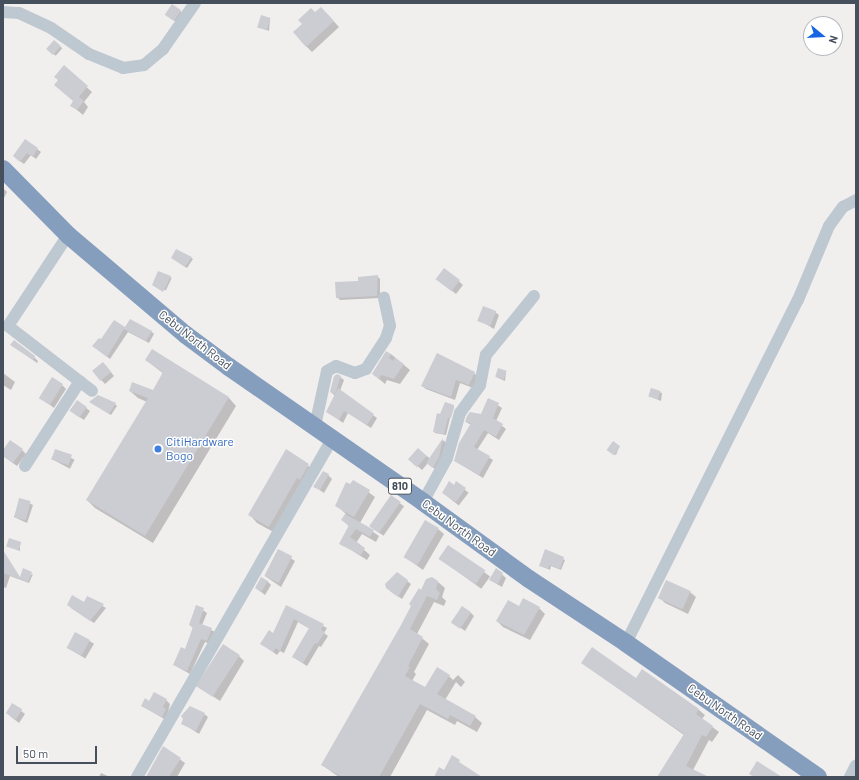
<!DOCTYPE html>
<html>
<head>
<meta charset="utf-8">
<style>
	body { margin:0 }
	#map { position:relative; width:859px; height:780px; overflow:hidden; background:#f1eeee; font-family:Barlow,sans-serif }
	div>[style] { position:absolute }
	.shadow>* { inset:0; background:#0003; transform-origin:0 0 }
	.building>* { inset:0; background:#cbcdd3; transform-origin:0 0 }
	.minor>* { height:12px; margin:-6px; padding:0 6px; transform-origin:6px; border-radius:6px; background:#bec8d0 }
	.highway>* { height:18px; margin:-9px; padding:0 9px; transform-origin:9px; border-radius:9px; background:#859ebe }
	.dots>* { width:11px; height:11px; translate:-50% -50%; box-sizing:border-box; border:2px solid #fff; border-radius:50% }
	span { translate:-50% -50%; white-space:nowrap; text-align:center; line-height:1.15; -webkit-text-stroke:3px #fff; paint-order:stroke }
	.shield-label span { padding:1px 3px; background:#fff; border:1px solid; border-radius:3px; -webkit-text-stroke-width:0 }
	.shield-label { font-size:11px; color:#46505c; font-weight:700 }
	.street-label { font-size:12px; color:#46505c }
	.shop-label { font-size:12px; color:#366cbe }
	.left { translate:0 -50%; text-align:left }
	.frame { position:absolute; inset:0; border:4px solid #46505c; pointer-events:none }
	.north { position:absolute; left:803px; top:16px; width:40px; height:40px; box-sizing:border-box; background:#fff; border:1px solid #b5b9be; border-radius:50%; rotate:108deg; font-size:11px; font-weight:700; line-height:16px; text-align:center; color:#46505c }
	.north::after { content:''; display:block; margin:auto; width:14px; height:18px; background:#1666e3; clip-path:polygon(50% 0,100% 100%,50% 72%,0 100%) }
	.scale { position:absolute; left:16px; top:746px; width:81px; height:18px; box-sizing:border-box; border:2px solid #46505c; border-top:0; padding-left:5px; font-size:12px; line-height:14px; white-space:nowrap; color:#46505c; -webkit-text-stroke:3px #fff; paint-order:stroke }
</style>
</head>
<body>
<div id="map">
	<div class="shadow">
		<div style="clip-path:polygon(180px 11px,184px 14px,178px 23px,166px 15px)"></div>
		<div style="clip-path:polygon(315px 14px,327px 14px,339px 27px,312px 52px,306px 46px)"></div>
		<div style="clip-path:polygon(270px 19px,269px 31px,259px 27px)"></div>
		<div style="left:54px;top:41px;width:11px;height:10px;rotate:41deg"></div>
		<div style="clip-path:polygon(64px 67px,92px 92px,84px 102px,88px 107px,83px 115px,71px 105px,74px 102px)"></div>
		<div style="clip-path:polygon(25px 140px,41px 152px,36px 159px,31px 155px,24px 164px,17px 159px)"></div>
		<div style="clip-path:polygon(3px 188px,7px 192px,3px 200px)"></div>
		<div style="clip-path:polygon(176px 250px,193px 259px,187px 268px,174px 259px)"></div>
		<div style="clip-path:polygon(445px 269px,463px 285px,456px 294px,441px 282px)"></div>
		<div style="left:159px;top:272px;width:14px;height:14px;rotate:25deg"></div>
		<div style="clip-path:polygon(377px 276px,380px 279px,380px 298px,340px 300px,337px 297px,359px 282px)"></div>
		<div style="clip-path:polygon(495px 312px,499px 315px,494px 329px,479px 320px)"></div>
		<div style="clip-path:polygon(115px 321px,125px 328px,151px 331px,154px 334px,149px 343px,128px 332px,110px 359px,97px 349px)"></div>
		<div style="clip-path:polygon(12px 345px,34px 357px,38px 361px,37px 363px)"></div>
		<div style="clip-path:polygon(152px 351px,229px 398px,236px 406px,153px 543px,95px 508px,87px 500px,147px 402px,138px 398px,130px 391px,153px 391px,164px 374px,146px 360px)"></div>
		<div style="clip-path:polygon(391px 354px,410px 370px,400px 384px,387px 380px,385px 384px,373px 374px)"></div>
		<div style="clip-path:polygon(437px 354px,474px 373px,478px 377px,473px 388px,460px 383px,455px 400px,426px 389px,422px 386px)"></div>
		<div style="clip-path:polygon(106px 366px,114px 376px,105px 384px,93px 371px)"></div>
		<div style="clip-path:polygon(506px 372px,505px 381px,496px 377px)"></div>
		<div style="clip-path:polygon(3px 373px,15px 382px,11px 390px,3px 385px)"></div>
		<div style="clip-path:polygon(340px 377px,344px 380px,340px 391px,377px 418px,371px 428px,348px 413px,343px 423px,327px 411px,335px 396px,331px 392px)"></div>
		<div style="clip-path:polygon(62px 385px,66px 389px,54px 408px,41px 398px)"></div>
		<div style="clip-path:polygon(651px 389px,662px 393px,661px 401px,649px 396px)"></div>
		<div style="clip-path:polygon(488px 399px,502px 408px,496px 421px,506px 429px,499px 440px,488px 433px,477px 450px,493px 460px,483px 478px,455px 461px,471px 425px,466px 422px,481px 415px)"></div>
		<div style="clip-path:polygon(77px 401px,90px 411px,84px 420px,75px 414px)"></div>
		<div style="clip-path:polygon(92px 403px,115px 404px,117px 406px,111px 415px)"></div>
		<div style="clip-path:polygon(453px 406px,446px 435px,435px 433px,434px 431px)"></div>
		<div style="clip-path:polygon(443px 440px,446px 443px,437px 471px,428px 463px,422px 470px,414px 463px,427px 456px,430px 459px)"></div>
		<div style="clip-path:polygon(619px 447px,616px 455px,610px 452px)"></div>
		<div style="clip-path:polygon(22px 450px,26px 454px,17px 466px,3px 456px,3px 452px)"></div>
		<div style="left:56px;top:450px;width:21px;height:10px;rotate:28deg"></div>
		<div style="clip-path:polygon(286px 451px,317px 472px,277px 534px,257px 523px,250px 515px)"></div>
		<div style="clip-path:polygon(328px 475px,332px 479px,324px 493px,315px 487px)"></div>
		<div style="clip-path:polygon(353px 481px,375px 497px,360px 523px,379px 536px,376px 542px,362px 534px,356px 543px,370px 555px,367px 560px,340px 543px,349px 526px,342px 520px,346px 514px,336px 505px)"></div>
		<div style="left:456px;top:483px;width:16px;height:16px;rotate:38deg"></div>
		<div style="left:391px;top:497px;width:16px;height:36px;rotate:35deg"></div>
		<div style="clip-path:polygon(20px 499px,33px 505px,27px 523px,14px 517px)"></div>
		<div style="clip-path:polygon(438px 529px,444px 534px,423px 570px,405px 557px)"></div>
		<div style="clip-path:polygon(20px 543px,20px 551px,8px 546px)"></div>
		<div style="left:448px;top:546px;width:52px;height:15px;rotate:36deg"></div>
		<div style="clip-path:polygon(278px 550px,295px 561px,281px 587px,265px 576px)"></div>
		<div style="clip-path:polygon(545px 551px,565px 560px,561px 570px,551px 566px,550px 570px,540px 565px)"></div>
		<div style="clip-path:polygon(3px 556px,20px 578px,33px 574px,29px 583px,10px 576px,6px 588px,3px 587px)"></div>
		<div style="clip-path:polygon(496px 569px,506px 578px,502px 587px,490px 580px)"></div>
		<div style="clip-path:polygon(267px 581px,271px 585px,265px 595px,256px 588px)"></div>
		<div style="clip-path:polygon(407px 581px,411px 584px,402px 599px,390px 591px)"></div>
		<div style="clip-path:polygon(438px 582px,445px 588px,442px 597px,446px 601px,444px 606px,434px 602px,417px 634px,429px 644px,414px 672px,416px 674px,412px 681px,425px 688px,449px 676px,453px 680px,458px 675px,465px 682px,461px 687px,456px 682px,445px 700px,475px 717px,482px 723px,477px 732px,457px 721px,455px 725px,427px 710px,390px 777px,339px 777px,322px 765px,422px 591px)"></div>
		<div style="clip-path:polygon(690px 592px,696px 597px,688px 614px,665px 603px,659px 597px)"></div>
		<div style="clip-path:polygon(88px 597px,106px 608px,94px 623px,71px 608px,85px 603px)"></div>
		<div style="clip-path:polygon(197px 606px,207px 613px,202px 625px,215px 632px,210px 644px,205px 642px,190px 674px,174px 665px,186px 650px,193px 628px,190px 625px)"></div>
		<div style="clip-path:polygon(286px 607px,327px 628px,324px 633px,328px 636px,321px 647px,319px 646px,307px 666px,293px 657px,310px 629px,298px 622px,284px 653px,280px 651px,277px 655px,262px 644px,274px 634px)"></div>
		<div style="clip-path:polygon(539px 608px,545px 614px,530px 640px,503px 627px,497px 621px)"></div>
		<div style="clip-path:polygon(470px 612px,474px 616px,465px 631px,454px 623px)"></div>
		<div style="left:76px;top:633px;width:21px;height:17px;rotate:31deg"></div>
		<div style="clip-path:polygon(239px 656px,244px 661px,220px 701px,199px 687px)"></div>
		<div style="clip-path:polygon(582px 663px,636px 679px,699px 710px,705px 715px,702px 719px,719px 732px,712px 742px,709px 740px,693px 770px,707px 777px,658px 777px,684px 735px)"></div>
		<div style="clip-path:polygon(166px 700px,170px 704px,166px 720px,142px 706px,150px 702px)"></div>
		<div style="clip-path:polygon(12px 704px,25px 714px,19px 723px,10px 716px)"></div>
		<div style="clip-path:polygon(204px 714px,208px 717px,199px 734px,182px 723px)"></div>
		<div style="clip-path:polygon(164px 748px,185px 763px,177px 777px,147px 777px)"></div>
		<div style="clip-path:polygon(101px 773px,110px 777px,99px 777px)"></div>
	</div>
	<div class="building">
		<div style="left:172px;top:4px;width:11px;height:13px;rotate:34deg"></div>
		<div style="clip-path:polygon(321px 7px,334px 21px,306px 47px,293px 32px,302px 24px,298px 20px,311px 8px,315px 12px)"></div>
		<div style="left:261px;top:15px;width:10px;height:13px;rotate:17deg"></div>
		<div style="left:54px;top:40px;width:9px;height:12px;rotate:41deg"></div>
		<div style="clip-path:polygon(64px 65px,88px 86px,79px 97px,84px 101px,77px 110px,70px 106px,73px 101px,54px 85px,58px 80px,54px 77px)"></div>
		<div style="clip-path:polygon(25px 139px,38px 148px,33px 157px,27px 153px,20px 162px,13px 156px)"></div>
		<div style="clip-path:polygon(176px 249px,192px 257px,185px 267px,171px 258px)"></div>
		<div style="left:444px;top:268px;width:20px;height:14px;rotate:37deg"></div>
		<div style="clip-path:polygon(158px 271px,171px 276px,163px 292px,152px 285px)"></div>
		<div style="clip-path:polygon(378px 275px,377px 296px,336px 298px,335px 282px,358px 281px,358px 277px)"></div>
		<div style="left:483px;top:306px;width:14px;height:16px;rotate:21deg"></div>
		<div style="clip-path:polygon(130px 319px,152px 331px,146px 341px,124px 329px,107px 357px,92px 346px,99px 338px,101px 339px,114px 320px,125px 327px)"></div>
		<div style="clip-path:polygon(14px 340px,35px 356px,33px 360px,10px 345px)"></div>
		<div style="clip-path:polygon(152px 349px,229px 397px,145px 536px,86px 500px,148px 398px,129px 391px,132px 382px,153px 390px,163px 372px,145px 360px)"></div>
		<div style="clip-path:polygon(386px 351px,391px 354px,389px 358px,393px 361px,395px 358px,404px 364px,394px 379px,381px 375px,379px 379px,372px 374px)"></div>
		<div style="clip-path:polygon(437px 353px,475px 372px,469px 385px,456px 380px,451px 397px,421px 386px)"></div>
		<div style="left:103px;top:362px;width:13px;height:14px;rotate:51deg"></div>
		<div style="left:498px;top:368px;width:9px;height:9px;rotate:18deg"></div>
		<div style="clip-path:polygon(337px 374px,341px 376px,335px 394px,330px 392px,334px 376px)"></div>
		<div style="left:52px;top:377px;width:13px;height:25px;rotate:32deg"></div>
		<div style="clip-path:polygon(338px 388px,374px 414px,367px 425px,344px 411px,339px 420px,326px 412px)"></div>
		<div style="left:651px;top:388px;width:10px;height:9px;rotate:17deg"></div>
		<div style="clip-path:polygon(98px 395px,116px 403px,109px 414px,89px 402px)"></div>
		<div style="clip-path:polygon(488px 398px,499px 403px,493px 418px,503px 424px,496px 437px,484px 430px,474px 447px,490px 456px,479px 475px,454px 461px,459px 443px,471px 423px,465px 422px,467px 416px,470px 412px,481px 414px)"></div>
		<div style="left:77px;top:400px;width:12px;height:13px;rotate:35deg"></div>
		<div style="clip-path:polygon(445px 402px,454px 405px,454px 408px,451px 418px,448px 418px,444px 434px,433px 432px,437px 413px,440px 414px)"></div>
		<div style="clip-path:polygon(443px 438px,439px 457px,433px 468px,426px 463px)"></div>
		<div style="clip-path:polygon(10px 440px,23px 449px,13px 463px,3px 456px,3px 450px)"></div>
		<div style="left:613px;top:441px;width:9px;height:11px;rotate:36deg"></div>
		<div style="left:418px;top:448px;width:12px;height:15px;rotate:42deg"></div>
		<div style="left:55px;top:449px;width:18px;height:11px;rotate:19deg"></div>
		<div style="clip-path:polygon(286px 449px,309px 464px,300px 480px,297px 478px,269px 527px,248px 515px)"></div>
		<div style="clip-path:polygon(323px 471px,329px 474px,320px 490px,313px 487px)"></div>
		<div style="clip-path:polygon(353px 480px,370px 490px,354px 517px,335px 506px,346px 482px,350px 484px)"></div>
		<div style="clip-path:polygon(449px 481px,454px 485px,456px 481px,466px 488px,456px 502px,442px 493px)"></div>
		<div style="left:391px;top:495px;width:12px;height:38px;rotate:35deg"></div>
		<div style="left:19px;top:498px;width:12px;height:20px;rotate:14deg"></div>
		<div style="clip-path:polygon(345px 514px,374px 530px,370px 537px,356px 529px,350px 537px,365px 548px,361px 555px,339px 544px,349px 525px,341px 520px)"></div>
		<div style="left:425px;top:520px;width:16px;height:43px;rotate:30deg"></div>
		<div style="left:9px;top:538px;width:13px;height:9px;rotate:18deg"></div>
		<div style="left:448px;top:545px;width:45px;height:17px;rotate:34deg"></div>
		<div style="left:278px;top:549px;width:16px;height:30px;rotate:27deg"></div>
		<div style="clip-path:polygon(545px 549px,564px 557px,560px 569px,550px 565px,548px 569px,539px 566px)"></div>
		<div style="clip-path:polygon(3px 550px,20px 577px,23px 568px,32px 572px,28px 582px,3px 573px)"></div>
		<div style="clip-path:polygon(496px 568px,503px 573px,498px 584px,489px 580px)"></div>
		<div style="clip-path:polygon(397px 572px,408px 580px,398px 597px,386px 588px,385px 584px)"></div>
		<div style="clip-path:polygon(261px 577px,268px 581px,261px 592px,255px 588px)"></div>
		<div style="clip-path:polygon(432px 577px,438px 581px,436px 589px,440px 593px,437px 600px,427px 596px,410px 629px,423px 637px,408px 666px,410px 667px,405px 676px,425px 687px,437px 667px,450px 675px,437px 694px,476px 716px,470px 726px,450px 715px,448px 719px,420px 704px,379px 777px,342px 777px,321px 765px,401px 625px,411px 606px,409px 604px,419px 588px,421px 590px,426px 579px)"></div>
		<div style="left:666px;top:580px;width:27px;height:20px;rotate:24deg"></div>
		<div style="clip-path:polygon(72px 595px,84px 602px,87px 596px,104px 604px,90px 621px,67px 605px)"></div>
		<div style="clip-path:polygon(523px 598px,540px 607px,524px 635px,496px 621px,508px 600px,519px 606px)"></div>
		<div style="clip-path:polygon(196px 605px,204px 608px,199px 623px,212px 628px,207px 641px,201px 639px,187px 671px,173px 665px,181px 647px,185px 649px,193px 627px,189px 625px)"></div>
		<div style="clip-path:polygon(286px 605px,324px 624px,321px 630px,325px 632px,317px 644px,315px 643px,303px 663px,292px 657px,309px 628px,294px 619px,280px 651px,276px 648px,273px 652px,260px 644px,269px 630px,273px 633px)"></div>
		<div style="left:462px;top:606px;width:11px;height:20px;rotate:34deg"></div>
		<div style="left:75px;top:632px;width:17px;height:18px;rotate:28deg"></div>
		<div style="left:223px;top:644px;width:20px;height:50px;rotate:33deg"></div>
		<div style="clip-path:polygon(592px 647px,636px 678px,642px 669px,699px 709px,696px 714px,713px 726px,706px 737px,702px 735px,686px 766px,709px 777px,657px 777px,684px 734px,581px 663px)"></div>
		<div style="clip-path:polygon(154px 692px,167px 699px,163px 707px,166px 709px,162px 717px,141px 706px,145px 698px,149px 701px)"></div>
		<div style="left:12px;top:703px;width:12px;height:12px;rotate:31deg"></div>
		<div style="clip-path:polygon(190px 706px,205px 713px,196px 731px,181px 724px,183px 719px,181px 716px)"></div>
		<div style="clip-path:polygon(163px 746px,181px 758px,169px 777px,146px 777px)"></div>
		<div style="clip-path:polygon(452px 755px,460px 760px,459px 762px,482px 777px,434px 777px,439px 767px,444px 770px)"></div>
		<div style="clip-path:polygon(757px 761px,782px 777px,754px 777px,749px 774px)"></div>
	</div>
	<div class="minor">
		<div style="left:3px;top:12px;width:16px;rotate:4deg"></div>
		<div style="left:19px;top:13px;width:35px;rotate:25deg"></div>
		<div style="left:51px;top:28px;width:46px;rotate:34.4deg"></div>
		<div style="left:89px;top:54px;width:37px;rotate:22deg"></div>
		<div style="left:123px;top:68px;width:21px;rotate:-8deg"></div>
		<div style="left:144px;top:65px;width:25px;rotate:-40deg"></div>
		<div style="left:163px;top:49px;width:56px;rotate:-55.2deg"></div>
		<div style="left:68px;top:235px;width:109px;rotate:123.4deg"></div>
		<div style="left:8px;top:326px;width:106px;rotate:37.7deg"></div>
		<div style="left:315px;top:426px;width:56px;rotate:-77.7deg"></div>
		<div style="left:327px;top:371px;width:10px;rotate:-29deg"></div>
		<div style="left:336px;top:366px;width:20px;rotate:20deg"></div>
		<div style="left:355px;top:373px;width:12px;rotate:-20deg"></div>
		<div style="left:366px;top:369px;width:37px;rotate:-57deg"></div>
		<div style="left:386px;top:338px;width:13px;rotate:-72deg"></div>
		<div style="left:390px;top:326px;width:29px;rotate:-102deg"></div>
		<div style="left:25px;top:466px;width:101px;rotate:-57.1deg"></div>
		<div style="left:423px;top:502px;width:50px;rotate:-61.4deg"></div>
		<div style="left:447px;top:458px;width:47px;rotate:-73.9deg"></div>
		<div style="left:460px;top:413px;width:34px;rotate:-54deg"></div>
		<div style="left:480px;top:385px;width:31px;rotate:-79deg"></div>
		<div style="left:486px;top:355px;width:76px;rotate:-50.9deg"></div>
		<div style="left:626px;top:643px;width:384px;rotate:-63.4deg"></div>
		<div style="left:798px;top:300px;width:80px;rotate:-67.3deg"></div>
		<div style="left:829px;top:226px;width:24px;rotate:-54deg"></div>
		<div style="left:843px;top:207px;width:15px;rotate:-28deg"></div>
		<div style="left:137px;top:777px;width:392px;rotate:-60deg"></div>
		<div style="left:850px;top:777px;width:13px;rotate:-63deg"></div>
	</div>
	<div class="highway">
		<div style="left:3px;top:169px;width:93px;rotate:45.4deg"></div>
		<div style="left:68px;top:235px;width:155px;rotate:40.3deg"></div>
		<div style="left:186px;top:335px;width:54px;rotate:36.7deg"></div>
		<div style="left:229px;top:367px;width:236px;rotate:34.8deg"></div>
		<div style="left:423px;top:502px;width:131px;rotate:36deg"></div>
		<div style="left:529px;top:579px;width:116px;rotate:33.4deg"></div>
		<div style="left:626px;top:643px;width:234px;rotate:34.9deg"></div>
	</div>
	<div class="dots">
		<div style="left:158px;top:449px;background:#3f7fe0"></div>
	</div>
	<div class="shield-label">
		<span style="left:400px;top:486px">810</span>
	</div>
	<div class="street-label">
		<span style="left:195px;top:340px;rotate:38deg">Cebu North Road</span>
		<span style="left:459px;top:528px;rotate:36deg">Cebu North Road</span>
		<span style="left:725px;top:712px;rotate:35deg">Cebu North Road</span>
	</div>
	<div class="shop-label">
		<span class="left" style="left:166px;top:449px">CitiHardware<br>Bogo</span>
	</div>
	<div class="frame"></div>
	<div class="north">N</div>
	<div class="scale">50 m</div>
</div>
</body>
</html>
